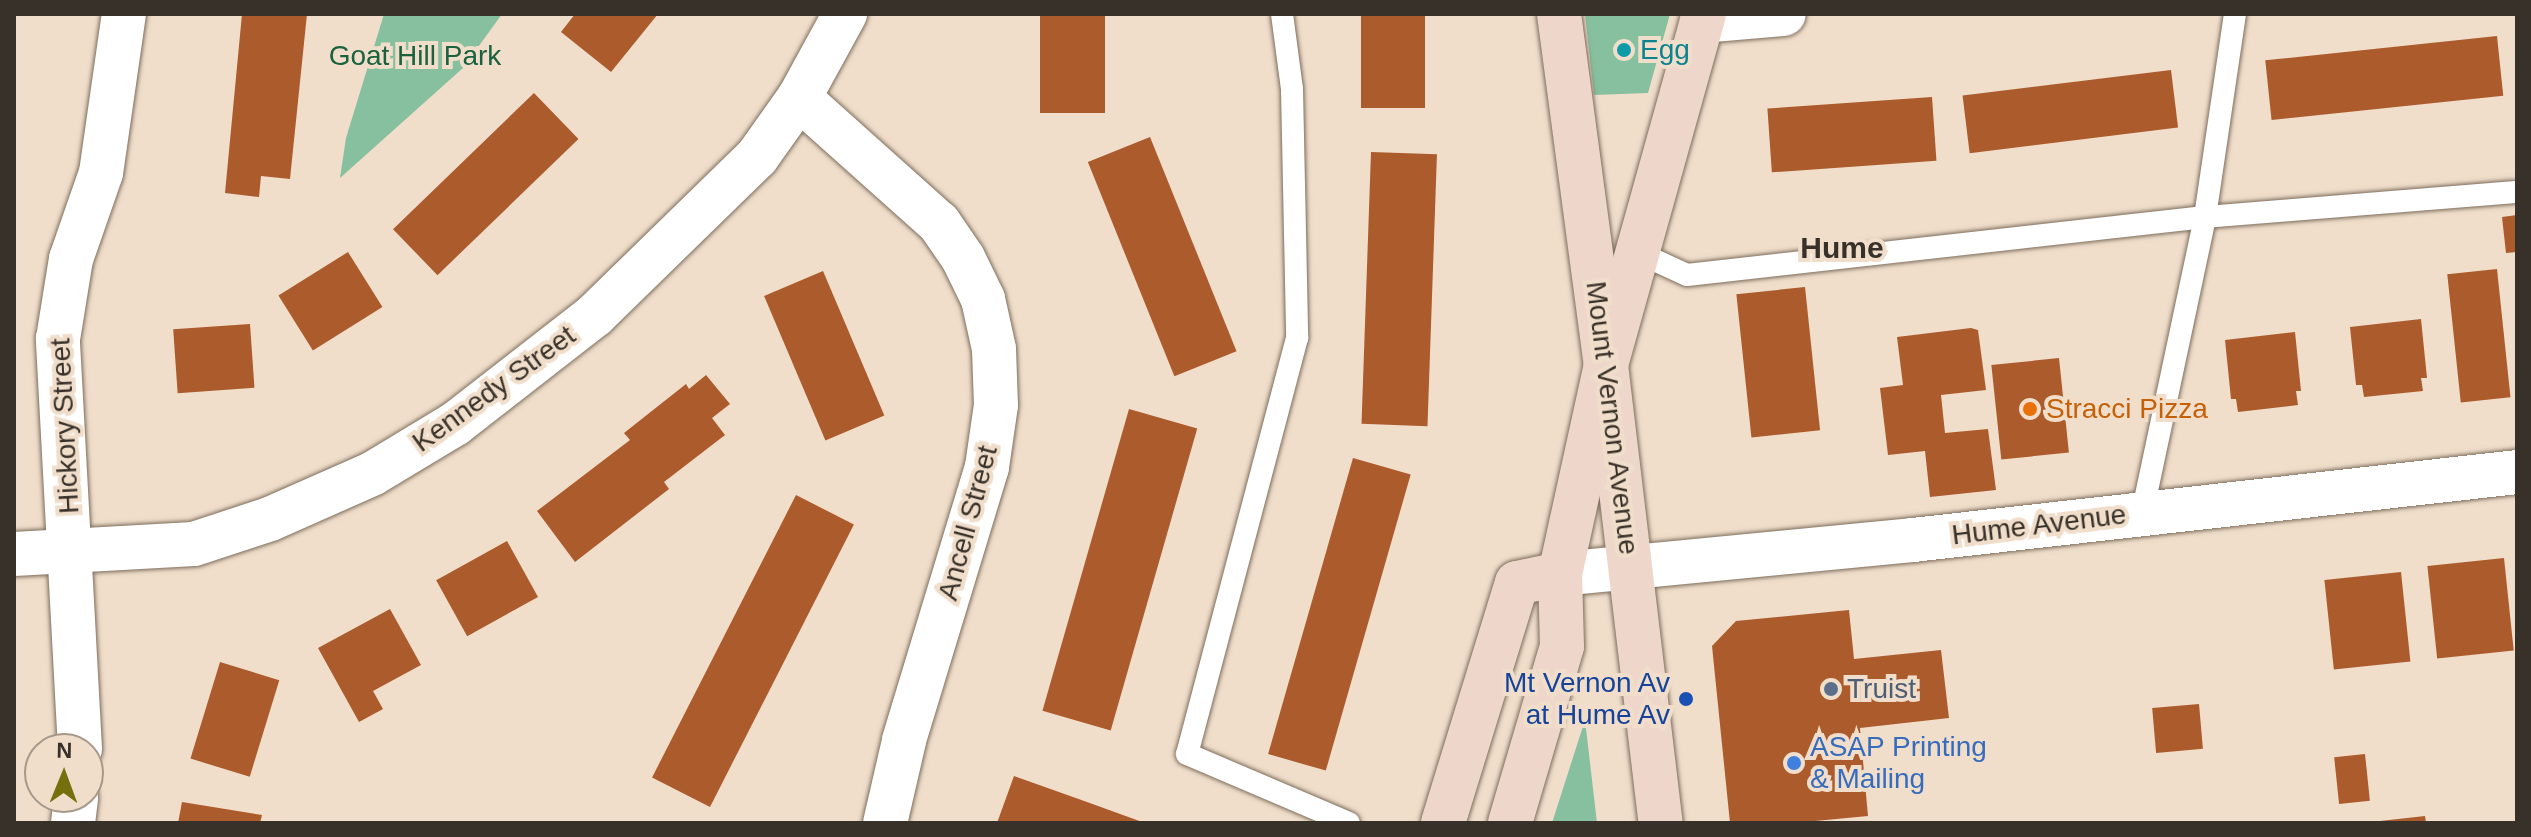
<!DOCTYPE html>
<html>
<head>
<meta charset="utf-8">
<style>
	body { margin:0 }
	#map { position:relative; width:2531px; height:837px; overflow:hidden; background:#f0decb; font-family:Helvetica,sans-serif }
	div>[style] { position:absolute }
	.green>* { inset:0; background:#87c09e }
	.building>* { inset:0; background:#ac5b2c; transform-origin:0 0 }
	.roads { filter:drop-shadow(0 0 2px #7d6d5c) drop-shadow(0 0 2px #7d6d5c) }
	.lane>* { height:22px; margin:-11px; padding:0 11px; transform-origin:11px; border-radius:11px; background:#fff }
	.street>* { height:44px; margin:-22px; padding:0 22px; transform-origin:22px; border-radius:22px; background:#fff }
	.secondary>* { height:44px; margin:-22px; padding:0 22px; transform-origin:22px; border-radius:22px; background:#eed7ca }
	.dots>* { width:22px; height:22px; translate:-50% -50%; box-sizing:border-box; border:4px solid #f0decb; border-radius:50% }
	span { translate:-50% -50%; white-space:nowrap; text-align:center; line-height:1.15; -webkit-text-stroke:8px #f0decb; paint-order:stroke }
	.culture-label { font-size:28px; color:#0d838f }
	.left { translate:0 -50%; text-align:left }
	.park-label { font-size:28px; color:#1a613e }
	.street-label { font-size:28px; color:#383129 }
	.food-label { font-size:28px; color:#c56008 }
	.transit-label { font-size:28px; color:#164399 }
	.right { translate:-100% -50%; text-align:right }
	.service-label { font-size:28px; color:#4e5e75 }
	.shop-label { font-size:28px; color:#366cbe }
	.neighbourhood-label { font-size:30px; color:#383129; font-weight:700 }
	.frame { position:absolute; inset:0; border:16px solid #383129; pointer-events:none }
	.north { position:absolute; left:24px; top:733px; width:80px; height:80px; box-sizing:border-box; background:#f0decb; border:2px solid #a6998a; border-radius:50%; rotate:1deg; font-size:22px; font-weight:700; line-height:32px; text-align:center; color:#383129 }
	.north::after { content:''; display:block; margin:auto; width:28px; height:36px; background:#766f0d; clip-path:polygon(50% 0,100% 100%,50% 72%,0 100%) }
</style>
</head>
<body>
<div id="map">
	<div class="green">
		<div style="clip-path:polygon(384px 14px,502px 14px,463px 68px,340px 178px,346px 138px)"></div>
		<div style="clip-path:polygon(1585px 14px,1670px 14px,1648px 93px,1594px 95px)"></div>
		<div style="clip-path:polygon(1585px 720px,1597px 823px,1552px 823px)"></div>
	</div>
	<div class="building">
		<div style="clip-path:polygon(242px 14px,307px 14px,290px 179px,261px 176px,259px 197px,225px 193px)"></div>
		<div style="clip-path:polygon(575px 14px,658px 14px,611px 72px,561px 32px)"></div>
		<div style="left:1040px;top:14px;width:65px;height:99px"></div>
		<div style="left:1361px;top:14px;width:64px;height:94px"></div>
		<div style="left:2497px;top:36px;width:60px;height:233px;rotate:84deg"></div>
		<div style="left:2171px;top:70px;width:58px;height:210px;rotate:83deg"></div>
		<div style="left:534px;top:93px;width:64px;height:196px;rotate:46deg"></div>
		<div style="left:1932px;top:97px;width:64px;height:165px;rotate:86deg"></div>
		<div style="left:1150px;top:137px;width:231px;height:67px;rotate:68deg"></div>
		<div style="left:1371px;top:152px;width:66px;height:272px;rotate:2deg"></div>
		<div style="clip-path:polygon(2517px 215px,2517px 252px,2506px 253px,2502px 217px)"></div>
		<div style="left:348px;top:252px;width:65px;height:82px;rotate:58deg"></div>
		<div style="left:2497px;top:269px;width:129px;height:50px;rotate:84deg"></div>
		<div style="left:823px;top:271px;width:157px;height:64px;rotate:67deg"></div>
		<div style="left:1805px;top:287px;width:144px;height:69px;rotate:84deg"></div>
		<div style="clip-path:polygon(2421px 319px,2427px 378px,2421px 378px,2423px 391px,2364px 397px,2362px 385px,2356px 385px,2350px 327px)"></div>
		<div style="left:250px;top:324px;width:64px;height:77px;rotate:86deg"></div>
		<div style="clip-path:polygon(1971px 328px,1978px 330px,1986px 390px,1941px 395px,1945px 433px,1988px 429px,1996px 490px,1930px 497px,1925px 451px,1888px 455px,1880px 388px,1903px 385px,1897px 337px)"></div>
		<div style="clip-path:polygon(2295px 332px,2301px 391px,2296px 391px,2298px 405px,2238px 412px,2236px 399px,2231px 399px,2225px 340px)"></div>
		<div style="left:2059px;top:358px;width:95px;height:68px;rotate:84deg"></div>
		<div style="clip-path:polygon(706px 375px,730px 404px,712px 418px,725px 435px,664px 482px,669px 489px,575px 562px,537px 511px,630px 440px,624px 433px,686px 384px,689px 389px)"></div>
		<div style="left:1129px;top:409px;width:71px;height:314px;rotate:16deg"></div>
		<div style="left:1353px;top:458px;width:60px;height:308px;rotate:16deg"></div>
		<div style="left:796px;top:495px;width:65px;height:317px;rotate:27deg"></div>
		<div style="left:507px;top:541px;width:64px;height:81px;rotate:61deg"></div>
		<div style="left:2504px;top:558px;width:93px;height:77px;rotate:84deg"></div>
		<div style="left:2401px;top:572px;width:90px;height:77px;rotate:84deg"></div>
		<div style="clip-path:polygon(390px 609px,421px 665px,373px 691px,383px 709px,359px 722px,318px 648px)"></div>
		<div style="clip-path:polygon(1849px 610px,1854px 659px,1941px 650px,1949px 718px,1860px 728px,1868px 816px,1794px 823px,1730px 823px,1712px 646px,1736px 621px)"></div>
		<div style="left:220px;top:662px;width:62px;height:101px;rotate:17deg"></div>
		<div style="left:2199px;top:704px;width:45px;height:47px;rotate:85deg"></div>
		<div style="left:2365px;top:754px;width:47px;height:31px;rotate:84deg"></div>
		<div style="clip-path:polygon(1014px 776px,1087px 802px,1145px 823px,997px 823px)"></div>
		<div style="clip-path:polygon(182px 802px,262px 815px,260px 823px,178px 823px)"></div>
		<div style="clip-path:polygon(2425px 816px,2426px 823px,2381px 823px,2380px 821px)"></div>
	</div>
	<div class="roads">
		<div class="lane">
			<div style="left:1282px;top:14px;width:76px;rotate:82.4deg"></div>
			<div style="left:1292px;top:89px;width:249px;rotate:88.8deg"></div>
			<div style="left:1297px;top:338px;width:430px;rotate:104.8deg"></div>
			<div style="left:1187px;top:754px;width:176px;rotate:23.1deg"></div>
			<div style="left:1637px;top:252px;width:55px;rotate:24.7deg"></div>
			<div style="left:1687px;top:275px;width:521px;rotate:-6.39deg"></div>
			<div style="left:2205px;top:217px;width:310px;rotate:-4.6deg"></div>
			<div style="left:2142px;top:514px;width:304px;rotate:-78deg"></div>
			<div style="left:2205px;top:217px;width:205px;rotate:-81.6deg"></div>
		</div>
		<div class="street">
			<div style="left:1702px;top:21px;width:82px;rotate:-4.9deg"></div>
			<div style="left:799px;top:98px;width:188px;rotate:41.8deg"></div>
			<div style="left:939px;top:223px;width:42px;rotate:55.6deg"></div>
			<div style="left:963px;top:258px;width:46px;rotate:64deg"></div>
			<div style="left:983px;top:299px;width:51px;rotate:77.6deg"></div>
			<div style="left:994px;top:349px;width:56px;rotate:88deg"></div>
			<div style="left:996px;top:405px;width:63px;rotate:98.3deg"></div>
			<div style="left:987px;top:467px;width:286px;rotate:106.9deg"></div>
			<div style="left:904px;top:741px;width:84px;rotate:103deg"></div>
			<div style="left:14px;top:554px;width:180px;rotate:-3.2deg"></div>
			<div style="left:194px;top:544px;width:80px;rotate:-18.2deg"></div>
			<div style="left:270px;top:519px;width:111px;rotate:-23.8deg"></div>
			<div style="left:372px;top:474px;width:97px;rotate:-31.1deg"></div>
			<div style="left:455px;top:424px;width:177px;rotate:-37.9deg"></div>
			<div style="left:595px;top:315px;width:226px;rotate:-44.3deg"></div>
			<div style="left:757px;top:157px;width:72px;rotate:-54.6deg"></div>
			<div style="left:799px;top:98px;width:96px;rotate:-61.3deg"></div>
			<div style="left:1560px;top:574px;width:355px;rotate:-5.5deg"></div>
			<div style="left:1913px;top:540px;width:608px;rotate:-6.42deg"></div>
			<div style="left:80px;top:749px;width:411px;rotate:-93.1deg"></div>
			<div style="left:58px;top:339px;width:81px;rotate:-80.8deg"></div>
			<div style="left:71px;top:259px;width:91px;rotate:-70.8deg"></div>
			<div style="left:101px;top:173px;width:161px;rotate:-81.8deg"></div>
			<div style="left:73px;top:823px;width:26px;rotate:-83deg"></div>
		</div>
		<div class="secondary">
			<div style="left:1559px;top:14px;width:354px;rotate:82.4deg"></div>
			<div style="left:1606px;top:365px;width:461px;rotate:83.2deg"></div>
			<div style="left:1443px;top:823px;width:251px;rotate:-72.9deg"></div>
			<div style="left:1517px;top:583px;width:44px;rotate:-11.8deg"></div>
			<div style="left:1510px;top:823px;width:184px;rotate:-73.6deg"></div>
			<div style="left:1562px;top:646px;width:72px;rotate:-91.6deg"></div>
			<div style="left:1560px;top:574px;width:214px;rotate:-77.6deg"></div>
			<div style="left:1606px;top:365px;width:364px;rotate:-74.4deg"></div>
		</div>
	</div>
	<div class="dots">
		<div style="left:1624px;top:50px;background:#0f9aa8"></div>
		<div style="left:2030px;top:409px;background:#e8710a"></div>
		<div style="left:1831px;top:689px;background:#5c6f8a"></div>
		<div style="left:1686px;top:699px;background:#1a4fb4"></div>
		<div style="left:1794px;top:763px;background:#3f7fe0"></div>
	</div>
	<div class="culture-label">
		<span class="left" style="left:1640px;top:50px">Egg</span>
	</div>
	<div class="park-label">
		<span style="left:415px;top:56px">Goat Hill Park</span>
	</div>
	<div class="street-label">
		<span style="left:494px;top:389px;rotate:-36deg">Kennedy Street</span>
		<span style="left:1612px;top:418px;rotate:83deg">Mount Vernon Avenue</span>
		<span style="left:65px;top:426px;rotate:-93deg">Hickory Street</span>
		<span style="left:968px;top:523px;rotate:-75deg">Ancell Street</span>
		<span style="left:2039px;top:525px;rotate:-7deg">Hume Avenue</span>
	</div>
	<div class="food-label">
		<span class="left" style="left:2046px;top:409px">Stracci Pizza</span>
	</div>
	<div class="transit-label">
		<span class="right" style="left:1670px;top:699px">Mt Vernon Av<br>at Hume Av</span>
	</div>
	<div class="service-label">
		<span class="left" style="left:1847px;top:689px">Truist</span>
	</div>
	<div class="shop-label">
		<span class="left" style="left:1810px;top:763px">ASAP Printing<br>&amp; Mailing</span>
	</div>
	<div class="neighbourhood-label">
		<span style="left:1842px;top:248px">Hume</span>
	</div>
	<div class="frame"></div>
	<div class="north">N</div>
</div>
</body>
</html>
